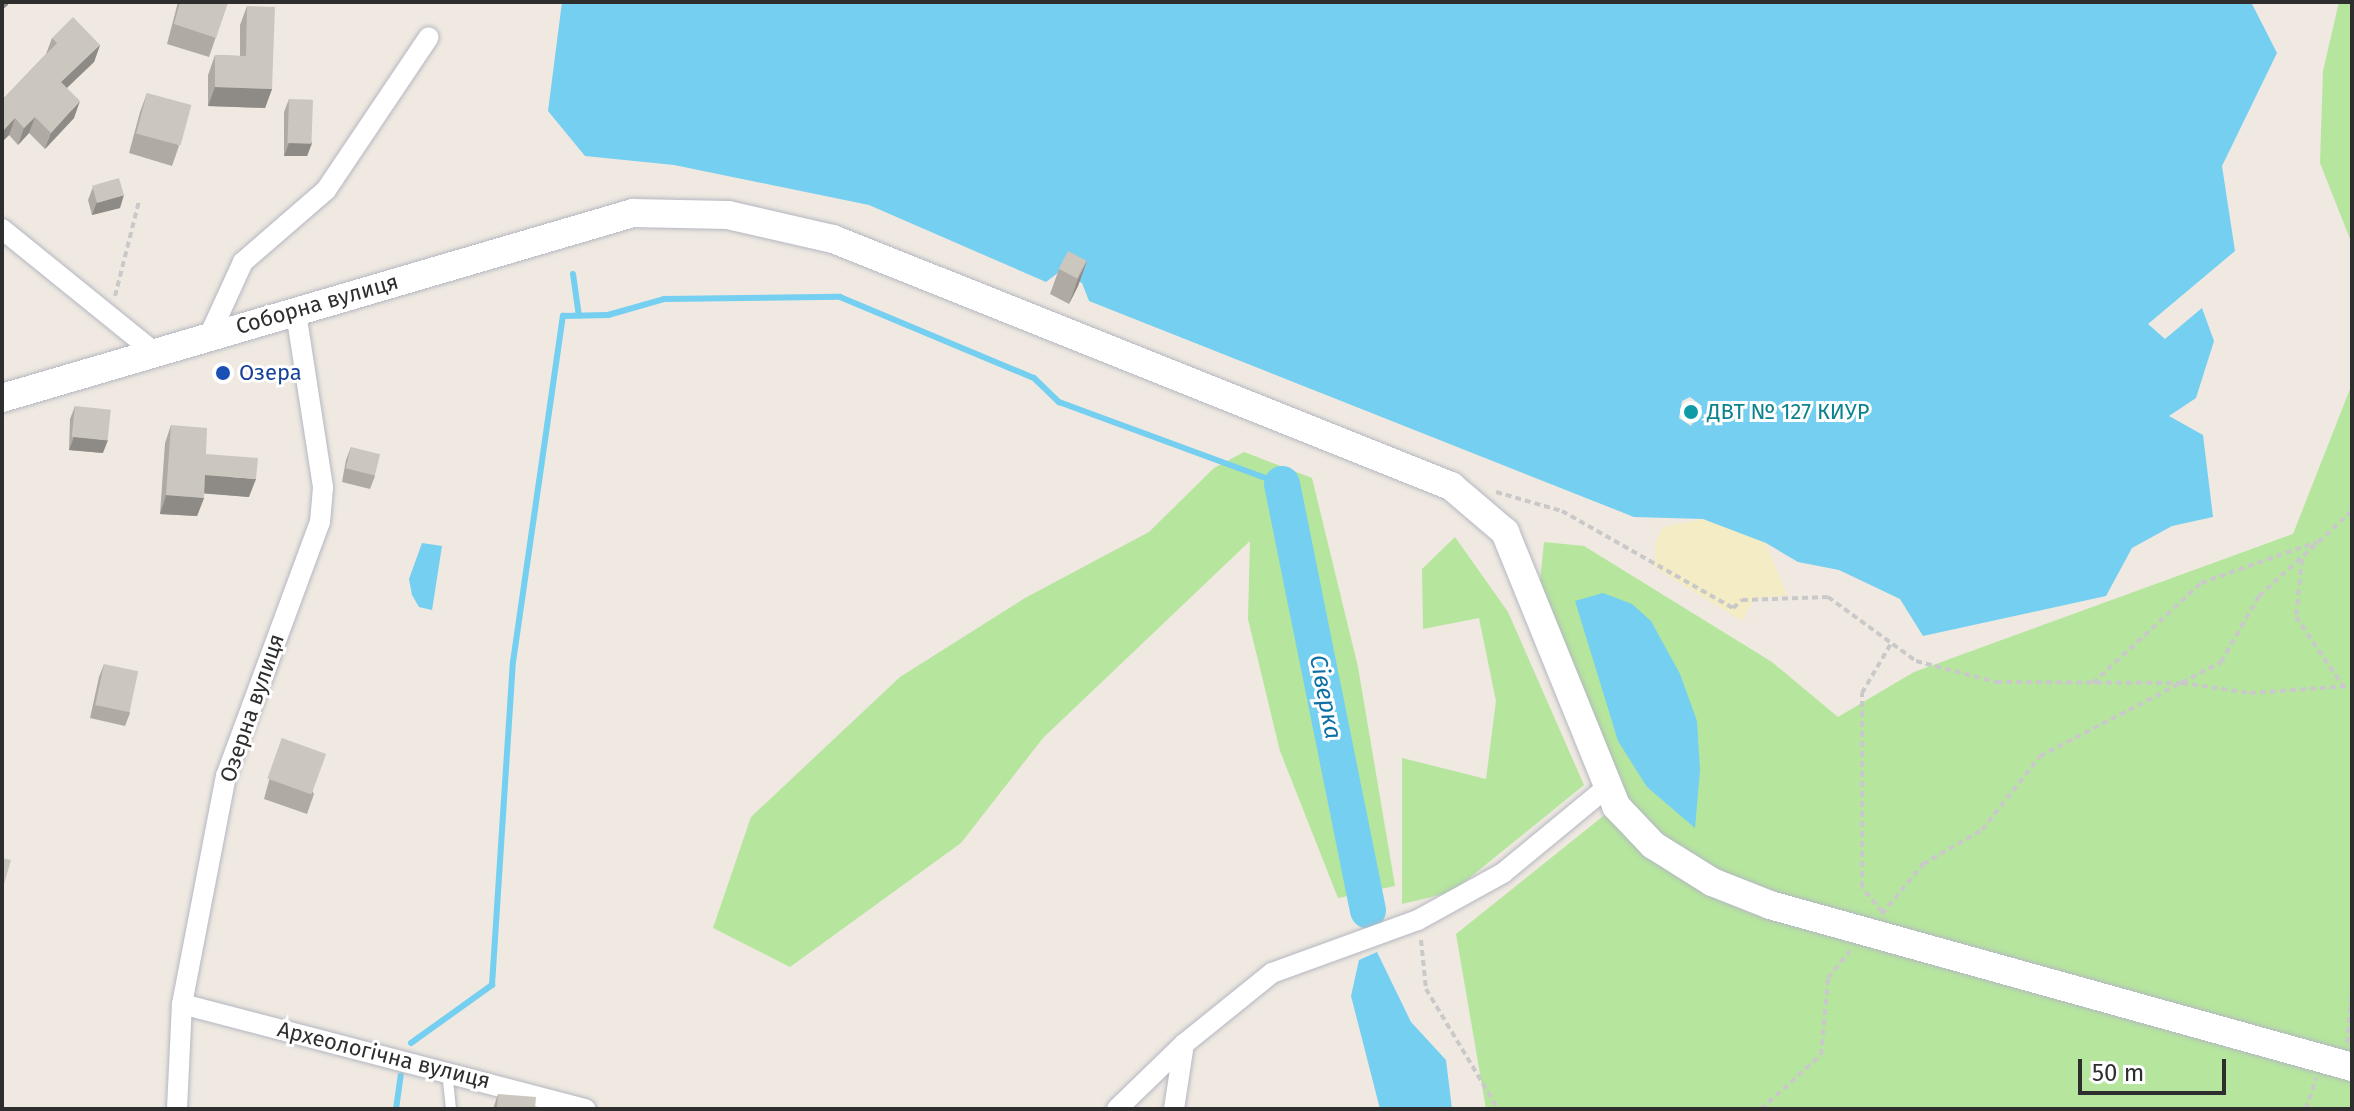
<!DOCTYPE html>
<html>
<head>
<meta charset="utf-8">
<style>
	body { margin:0 }
	#map { position:relative; width:2354px; height:1111px; overflow:hidden; background:#efe9e1; font-family:"Fira Sans",sans-serif }
	div>[style] { position:absolute }
	.green>* { inset:0; background:#b6e59e }
	.sand>* { inset:0; background:#f3ecc5 }
	.water>* { inset:0; background:#75cff0 }
	.stream>* { height:6px; margin:-3px; padding:0 3px; transform-origin:3px; border-radius:3px; background:#75cff0 }
	.river>* { height:36px; margin:-18px; padding:0 18px; transform-origin:18px; border-radius:18px; background:#75cff0 }
	.path>* { height:4px; margin-top:-2px; transform-origin:0; background:repeating-linear-gradient(90deg,#c9c9c9 0 6px,transparent 0 10px) }
	.roads { filter:drop-shadow(0 0 2px #b4b7c1) drop-shadow(0 0 2px #b4b7c1) }
	.lane>* { height:10px; margin:-5px; padding:0 5px; transform-origin:5px; border-radius:5px; background:#fff }
	.street>* { height:20px; margin:-10px; padding:0 10px; transform-origin:10px; border-radius:10px; background:#fff }
	.secondary>* { height:28px; margin:-14px; padding:0 14px; transform-origin:14px; border-radius:14px; background:#fff }
	.wall>* { inset:0; background:#afaba4 }
	.shaded-wall>* { inset:0; background:#8e8b86 }
	.building>* { inset:0; background:#cbc7bf; transform-origin:0 0 }
	.dots>* { width:22px; height:22px; translate:-50% -50%; box-sizing:border-box; border:4px solid #fff; border-radius:50% }
	span { translate:-50% -50%; white-space:nowrap; text-align:center; line-height:1.15; -webkit-text-stroke:6px #fff; paint-order:stroke }
	.street-label { font-size:22px; color:#2e2e2e }
	.transit-label { font-size:22px; color:#164399 }
	.left { translate:0 -50%; text-align:left }
	.culture-label { font-size:22px; color:#0d838f }
	.water-label { font-size:24px; color:#0d6fa3; font-style:italic }
	.frame { position:absolute; inset:0; border:4px solid #2e2e2e; pointer-events:none }
	.scale { position:absolute; left:2078px; top:1059px; width:148px; height:36px; box-sizing:border-box; border:4px solid #2e2e2e; border-top:0; padding-left:10px; font-size:24px; line-height:28px; white-space:nowrap; color:#2e2e2e; -webkit-text-stroke:6px #fff; paint-order:stroke }
</style>
</head>
<body>
<div id="map">
	<div class="green">
		<div style="clip-path:polygon(2339px 2px,2352px 2px,2352px 244px,2320px 163px,2323px 71px)"></div>
		<div style="clip-path:polygon(evenodd,2352px 384px,2352px 1109px,1486px 1109px,1456px 934px,1622px 801px,1540px 581px,1544px 542px,1584px 546px,1772px 662px,1838px 717px,1914px 672px,2293px 534px,2352px 384px,1680px 674px,1667px 803px,1647px 787px,1680px 674px)"></div>
		<div style="clip-path:polygon(1244px 452px,1312px 478px,1358px 667px,1395px 886px,1338px 898px,1280px 751px,1248px 619px,1250px 541px,1043px 738px,961px 843px,790px 967px,713px 928px,751px 817px,900px 677px,1025px 598px,1149px 532px,1214px 468px)"></div>
		<div style="clip-path:polygon(1455px 537px,1508px 612px,1584px 785px,1452px 892px,1402px 904px,1402px 758px,1486px 779px,1496px 701px,1479px 618px,1423px 629px,1422px 569px)"></div>
	</div>
	<div class="sand">
		<div style="clip-path:polygon(1703px 519px,1766px 543px,1787px 595px,1754px 599px,1742px 621px,1655px 568px,1655px 546px,1662px 527px)"></div>
	</div>
	<div class="water">
		<div style="clip-path:polygon(evenodd,562px 2px,2251px 2px,2277px 53px,2222px 166px,2235px 251px,2148px 324px,2165px 339px,2202px 308px,2214px 341px,2196px 398px,2169px 416px,2203px 435px,2213px 517px,2172px 526px,2132px 548px,2106px 596px,1923px 636px,1900px 599px,1839px 570px,1798px 562px,1766px 543px,1703px 519px,1634px 517px,1089px 301px,1082px 283px,1059px 272px,1046px 282px,869px 205px,674px 165px,585px 156px,548px 111px,562px 2px,1690px 397px,1702px 406px,1691px 426px,1679px 418px,1682px 401px,1690px 397px)"></div>
		<div style="clip-path:polygon(422px 543px,442px 546px,432px 610px,419px 607px,412px 595px,409px 579px)"></div>
		<div style="clip-path:polygon(1603px 593px,1632px 604px,1651px 621px,1680px 674px,1697px 721px,1700px 770px,1695px 828px,1647px 787px,1618px 741px,1575px 601px)"></div>
		<div style="clip-path:polygon(1377px 952px,1411px 1022px,1446px 1060px,1452px 1109px,1380px 1109px,1351px 996px,1359px 960px)"></div>
	</div>
	<div class="stream">
		<div style="left:573px;top:274px;width:42px;rotate:81.9deg"></div>
		<div style="left:411px;top:1043px;width:100px;rotate:-35.6deg"></div>
		<div style="left:492px;top:985px;width:324px;rotate:-86.3deg"></div>
		<div style="left:513px;top:662px;width:350px;rotate:-81.8deg"></div>
		<div style="left:563px;top:316px;width:45px;rotate:-1.3deg"></div>
		<div style="left:608px;top:315px;width:58px;rotate:-15.9deg"></div>
		<div style="left:664px;top:299px;width:176px;rotate:-0.7deg"></div>
		<div style="left:840px;top:297px;width:210px;rotate:22.7deg"></div>
		<div style="left:1034px;top:378px;width:35px;rotate:44deg"></div>
		<div style="left:1059px;top:402px;width:238px;rotate:20.2deg"></div>
		<div style="left:396px;top:1109px;width:34px;rotate:-82deg"></div>
	</div>
	<div class="river">
		<div style="left:1282px;top:484px;width:435px;rotate:78.6deg"></div>
	</div>
	<div class="path">
		<div style="left:115px;top:296px;width:98px;rotate:-75.8deg"></div>
		<div style="left:1496px;top:492px;width:69px;rotate:16.1deg"></div>
		<div style="left:1562px;top:511px;width:197px;rotate:29.6deg"></div>
		<div style="left:1733px;top:608px;width:12px;rotate:-42deg"></div>
		<div style="left:1742px;top:600px;width:86px;rotate:-2deg"></div>
		<div style="left:1828px;top:597px;width:109px;rotate:36deg"></div>
		<div style="left:1916px;top:661px;width:83px;rotate:14.7deg"></div>
		<div style="left:1996px;top:682px;width:186px;rotate:0.3deg"></div>
		<div style="left:2182px;top:683px;width:69px;rotate:8.4deg"></div>
		<div style="left:2250px;top:693px;width:102px;rotate:-3.9deg"></div>
		<div style="left:2302px;top:559px;width:58px;rotate:95.9deg"></div>
		<div style="left:2296px;top:617px;width:83px;rotate:55.7deg"></div>
		<div style="left:2093px;top:683px;width:147px;rotate:-42.8deg"></div>
		<div style="left:2201px;top:583px;width:123px;rotate:-19.5deg"></div>
		<div style="left:1882px;top:912px;width:32px;rotate:-129deg"></div>
		<div style="left:1862px;top:887px;width:194px;rotate:-90deg"></div>
		<div style="left:1862px;top:693px;width:56px;rotate:-59.7deg"></div>
		<div style="left:1882px;top:914px;width:65px;rotate:-50.6deg"></div>
		<div style="left:1923px;top:864px;width:68px;rotate:-30deg"></div>
		<div style="left:1982px;top:830px;width:94px;rotate:-51.9deg"></div>
		<div style="left:2040px;top:756px;width:204px;rotate:-27.4deg"></div>
		<div style="left:2221px;top:662px;width:76px;rotate:-60.1deg"></div>
		<div style="left:2259px;top:596px;width:126px;rotate:-42.4deg"></div>
		<div style="left:1421px;top:940px;width:49px;rotate:84.2deg"></div>
		<div style="left:1426px;top:989px;width:140px;rotate:59deg"></div>
		<div style="left:2347px;top:1043px;width:57px;rotate:-85deg"></div>
		<div style="left:1761px;top:1109px;width:81px;rotate:-42deg"></div>
		<div style="left:1821px;top:1055px;width:77px;rotate:-84.8deg"></div>
		<div style="left:1828px;top:978px;width:35px;rotate:-51deg"></div>
		<div style="left:2306px;top:1109px;width:33px;rotate:-72deg"></div>
	</div>
	<div class="roads">
		<div class="lane">
			<div style="left:447px;top:1071px;width:38px;rotate:84deg"></div>
		</div>
		<div class="street">
			<div style="left:2px;top:229px;width:196px;rotate:39deg"></div>
			<div style="left:210px;top:334px;width:79px;rotate:-65.4deg"></div>
			<div style="left:243px;top:262px;width:110px;rotate:-40.9deg"></div>
			<div style="left:326px;top:190px;width:184px;rotate:-56.1deg"></div>
			<div style="left:182px;top:1004px;width:417px;rotate:14.6deg"></div>
			<div style="left:177px;top:1109px;width:105px;rotate:-87.3deg"></div>
			<div style="left:182px;top:1004px;width:232px;rotate:-79.1deg"></div>
			<div style="left:226px;top:776px;width:271px;rotate:-69.7deg"></div>
			<div style="left:320px;top:522px;width:35px;rotate:-85deg"></div>
			<div style="left:323px;top:487px;width:177px;rotate:-98.8deg"></div>
			<div style="left:1117px;top:1109px;width:93px;rotate:-44.1deg"></div>
			<div style="left:1174px;top:1109px;width:66px;rotate:-81.3deg"></div>
			<div style="left:1184px;top:1044px;width:113px;rotate:-38.9deg"></div>
			<div style="left:1272px;top:973px;width:155px;rotate:-20deg"></div>
			<div style="left:1418px;top:920px;width:97px;rotate:-28.9deg"></div>
			<div style="left:1503px;top:873px;width:134px;rotate:-39.5deg"></div>
		</div>
		<div class="secondary">
			<div style="left:2px;top:398px;width:658px;rotate:-16.34deg"></div>
			<div style="left:633px;top:213px;width:95px;rotate:1.2deg"></div>
			<div style="left:728px;top:215px;width:108px;rotate:12.9deg"></div>
			<div style="left:833px;top:239px;width:666px;rotate:21.79deg"></div>
			<div style="left:1451px;top:486px;width:71px;rotate:40.4deg"></div>
			<div style="left:1505px;top:532px;width:296px;rotate:67.9deg"></div>
			<div style="left:1616px;top:806px;width:54px;rotate:46.5deg"></div>
			<div style="left:1653px;top:845px;width:70px;rotate:32.1deg"></div>
			<div style="left:1712px;top:882px;width:62px;rotate:21.6deg"></div>
			<div style="left:1770px;top:905px;width:604px;rotate:15.55deg"></div>
		</div>
	</div>
	<div class="wall">
		<div style="clip-path:polygon(178px 2px,228px 2px,209px 57px,167px 44px)"></div>
		<div style="clip-path:polygon(247px 6px,272px 89px,265px 108px,208px 106px,208px 75px,215px 55px,240px 56px,240px 25px)"></div>
		<div style="clip-path:polygon(52px 38px,100px 45px,94px 62px,67px 88px,74px 118px,45px 149px,29px 133px,18px 145px,9px 135px,2px 142px,2px 100px,46px 54px)"></div>
		<div style="clip-path:polygon(147px 93px,179px 146px,172px 166px,129px 153px,140px 112px)"></div>
		<div style="clip-path:polygon(289px 99px,312px 143px,307px 156px,284px 156px,284px 112px)"></div>
		<div style="clip-path:polygon(93px 187px,120px 208px,92px 215px,88px 200px)"></div>
		<div style="clip-path:polygon(1087px 261px,1078px 286px,1069px 304px,1050px 294px,1059px 269px)"></div>
		<div style="clip-path:polygon(75px 406px,103px 453px,69px 450px,70px 419px)"></div>
		<div style="clip-path:polygon(171px 425px,206px 454px,249px 497px,204px 493px,204px 498px,197px 516px,160px 514px,165px 443px)"></div>
		<div style="clip-path:polygon(351px 447px,375px 476px,370px 489px,342px 482px,346px 460px)"></div>
		<div style="clip-path:polygon(104px 664px,130px 713px,125px 726px,90px 718px,99px 677px)"></div>
		<div style="clip-path:polygon(282px 738px,314px 794px,307px 814px,264px 799px,275px 758px)"></div>
		<div style="clip-path:polygon(498px 1094px,535px 1109px,493px 1109px)"></div>
	</div>
	<div class="shaded-wall">
		<div style="clip-path:polygon(2px 2px,9px 2px,8px 5px,2px 10px)"></div>
		<div style="clip-path:polygon(100px 45px,94px 62px,55px 99px,61px 82px)"></div>
		<div style="clip-path:polygon(215px 87px,272px 89px,265px 108px,208px 106px)"></div>
		<div style="clip-path:polygon(80px 101px,74px 118px,45px 149px,51px 133px)"></div>
		<div style="clip-path:polygon(35px 117px,29px 133px,18px 145px,24px 128px)"></div>
		<div style="clip-path:polygon(15px 118px,9px 135px,2px 142px,2px 132px)"></div>
		<div style="clip-path:polygon(289px 143px,312px 143px,307px 156px,284px 156px)"></div>
		<div style="clip-path:polygon(124px 195px,120px 208px,92px 215px,97px 202px)"></div>
		<div style="clip-path:polygon(1087px 261px,1078px 286px,1069px 304px,1078px 279px)"></div>
		<div style="clip-path:polygon(74px 437px,108px 440px,103px 453px,69px 450px)"></div>
		<div style="clip-path:polygon(205px 475px,256px 479px,249px 497px,198px 493px)"></div>
		<div style="clip-path:polygon(166px 495px,204px 498px,197px 516px,160px 514px)"></div>
	</div>
	<div class="building">
		<div style="clip-path:polygon(180px 2px,228px 2px,216px 38px,174px 24px)"></div>
		<div style="clip-path:polygon(247px 6px,275px 7px,272px 89px,215px 87px,215px 55px,246px 56px)"></div>
		<div style="clip-path:polygon(73px 17px,100px 45px,61px 82px,80px 101px,51px 133px,35px 117px,24px 128px,15px 118px,2px 132px,2px 100px,57px 43px,52px 38px)"></div>
		<div style="left:147px;top:93px;width:46px;height:42px;rotate:15deg"></div>
		<div style="left:289px;top:99px;width:24px;height:44px;rotate:2deg"></div>
		<div style="left:119px;top:178px;width:18px;height:28px;rotate:74deg"></div>
		<div style="left:1068px;top:251px;width:21px;height:20px;rotate:28deg"></div>
		<div style="left:75px;top:406px;width:36px;height:31px;rotate:6deg"></div>
		<div style="clip-path:polygon(171px 425px,207px 428px,206px 454px,258px 458px,256px 479px,205px 475px,204px 498px,166px 495px)"></div>
		<div style="left:351px;top:447px;width:30px;height:22px;rotate:14deg"></div>
		<div style="left:104px;top:664px;width:35px;height:42px;rotate:12deg"></div>
		<div style="left:282px;top:738px;width:47px;height:43px;rotate:20deg"></div>
		<div style="clip-path:polygon(2px 858px,11px 860px,2px 891px)"></div>
		<div style="clip-path:polygon(498px 1094px,536px 1097px,535px 1109px,497px 1109px)"></div>
	</div>
	<div class="dots">
		<div style="left:223px;top:373px;background:#1a4fb4"></div>
		<div style="left:1691px;top:412px;background:#0f9aa8"></div>
	</div>
	<div class="street-label">
		<span style="left:317px;top:304px;rotate:-16deg">Соборна вулиця</span>
		<span style="left:252px;top:708px;rotate:-71deg">Озерна вулиця</span>
		<span style="left:384px;top:1055px;rotate:14deg">Археологічна вулиця</span>
	</div>
	<div class="transit-label">
		<span class="left" style="left:239px;top:373px">Озера</span>
	</div>
	<div class="culture-label">
		<span class="left" style="left:1707px;top:412px">ДВТ № 127 КИУР</span>
	</div>
	<div class="water-label">
		<span style="left:1325px;top:697px;rotate:79deg">Сіверка</span>
	</div>
	<div class="frame"></div>
	<div class="scale">50 m</div>
</div>
</body>
</html>
